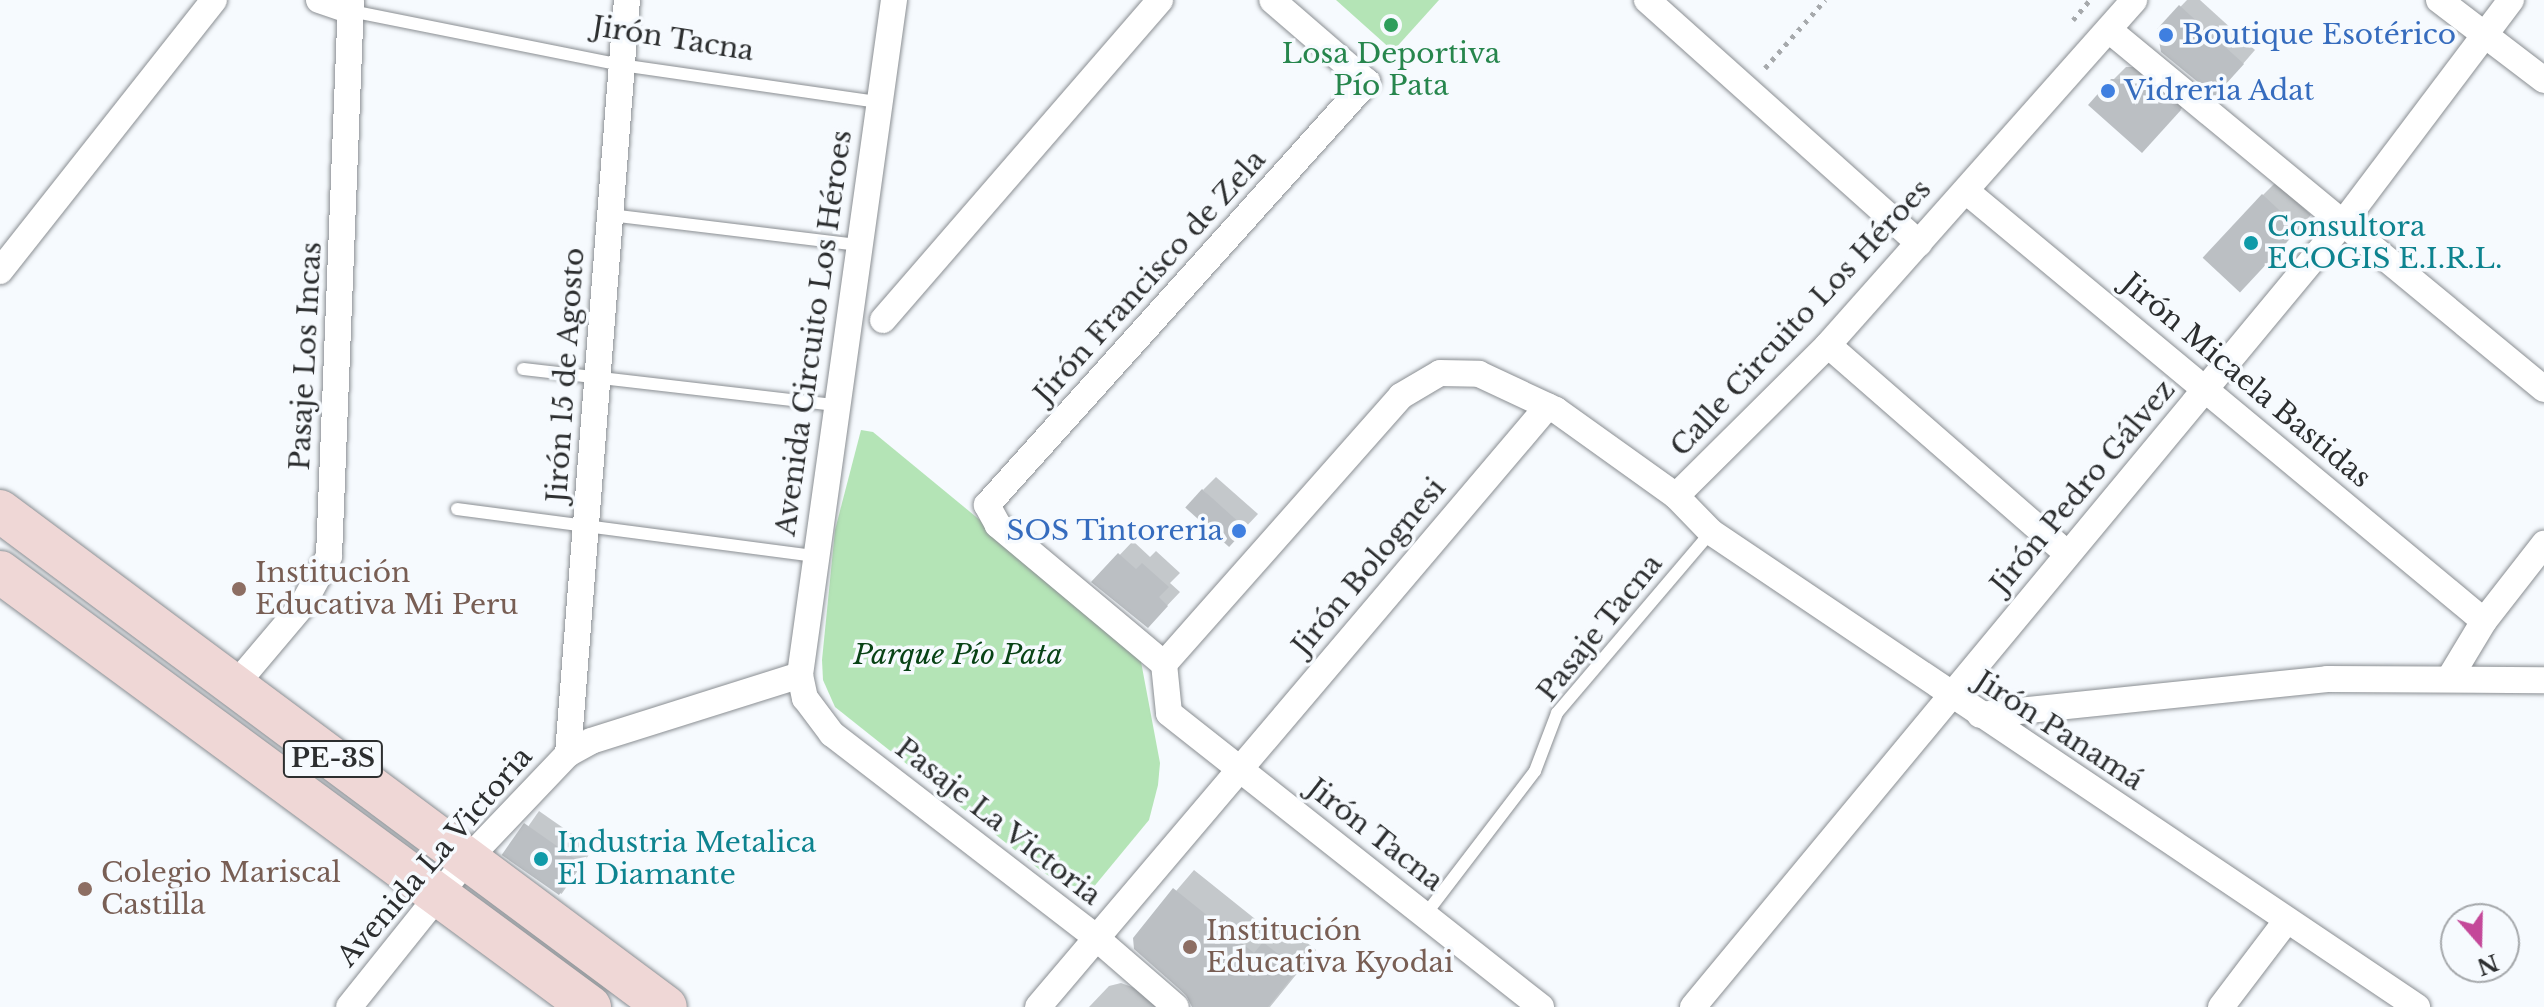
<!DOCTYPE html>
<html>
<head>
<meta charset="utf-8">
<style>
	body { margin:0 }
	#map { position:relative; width:2544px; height:1007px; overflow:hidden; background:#f6fafe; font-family:"Libre Baskerville",serif }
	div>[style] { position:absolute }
	.green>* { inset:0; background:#b4e4b6 }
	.shadow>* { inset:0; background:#0003; transform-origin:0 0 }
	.building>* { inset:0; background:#bbbfc3; transform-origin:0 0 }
	.path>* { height:5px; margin-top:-2.5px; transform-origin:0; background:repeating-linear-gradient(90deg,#a6a9ac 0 4px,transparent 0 10px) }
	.roads { filter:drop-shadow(0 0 2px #8a8e92) drop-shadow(0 0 2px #8a8e92) }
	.service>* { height:12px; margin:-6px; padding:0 6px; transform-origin:6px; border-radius:6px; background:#fff }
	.minor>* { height:26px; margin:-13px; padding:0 13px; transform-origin:13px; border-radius:13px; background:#fff }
	.trunk>* { height:42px; margin:-21px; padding:0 21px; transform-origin:21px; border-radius:21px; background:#efd7d6 }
	.dots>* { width:22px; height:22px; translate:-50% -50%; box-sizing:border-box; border:4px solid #f6fafe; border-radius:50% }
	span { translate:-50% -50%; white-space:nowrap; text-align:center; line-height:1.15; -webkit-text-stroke:7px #f6fafe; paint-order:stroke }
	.shield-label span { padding:2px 6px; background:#f6fafe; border:2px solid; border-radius:6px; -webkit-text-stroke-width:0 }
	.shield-label { font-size:26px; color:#2c2e2f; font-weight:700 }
	.shop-label { font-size:28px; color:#366cbe }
	.left { translate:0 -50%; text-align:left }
	.right { translate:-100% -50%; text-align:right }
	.street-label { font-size:28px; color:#2c2e2f }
	.leisure-label { font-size:28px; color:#27864d }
	.culture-label { font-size:28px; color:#0d838f }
	.education-label { font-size:28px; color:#785e54 }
	.park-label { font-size:28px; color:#084315; font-style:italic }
	.north { position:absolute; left:2440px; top:903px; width:80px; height:80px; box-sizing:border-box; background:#f6fafe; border:2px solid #a5a8ab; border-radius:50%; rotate:160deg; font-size:22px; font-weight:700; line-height:32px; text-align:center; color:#2c2e2f }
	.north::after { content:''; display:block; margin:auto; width:28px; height:36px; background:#c44899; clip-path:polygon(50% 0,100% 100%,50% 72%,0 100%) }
</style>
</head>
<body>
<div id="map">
	<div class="green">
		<div style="clip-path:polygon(1336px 0,1439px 0,1393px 51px)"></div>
		<div style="clip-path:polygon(861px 430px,873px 432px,1139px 651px,1160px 763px,1158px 785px,1149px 820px,1092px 889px,1061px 884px,1040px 870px,835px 707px,823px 680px,822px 660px,835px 530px)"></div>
	</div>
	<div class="shadow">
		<div style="clip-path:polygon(2187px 0,2200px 0,2255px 50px,2228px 81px,2159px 29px)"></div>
		<div style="clip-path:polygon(2126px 67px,2157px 67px,2193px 96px,2155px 137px,2112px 81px)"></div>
		<div style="clip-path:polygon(2276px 182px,2311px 215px,2253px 277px,2263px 195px)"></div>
		<div style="clip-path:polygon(1216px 477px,1258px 514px,1242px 531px,1203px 490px)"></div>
		<div style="clip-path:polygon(1133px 541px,1150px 557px,1156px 551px,1180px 573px,1170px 583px,1180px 592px,1161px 612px,1094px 582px)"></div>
		<div style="left:539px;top:811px;width:66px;height:55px;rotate:35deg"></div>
		<div style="clip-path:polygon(1194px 870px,1274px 934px,1284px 924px,1316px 950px,1270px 1007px,1196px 1007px,1135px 939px)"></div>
		<div style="clip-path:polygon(1121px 983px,1143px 991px,1181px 1007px,1089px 1007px,1109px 986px)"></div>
	</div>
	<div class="building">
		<div style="clip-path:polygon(2179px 5px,2244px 64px,2215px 96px,2161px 52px,2157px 29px)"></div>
		<div style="clip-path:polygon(2111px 79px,2144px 79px,2181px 110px,2142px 153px,2088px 105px)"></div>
		<div style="left:2262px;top:194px;width:51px;height:87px;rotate:43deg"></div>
		<div style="left:1202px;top:489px;width:59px;height:25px;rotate:42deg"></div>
		<div style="clip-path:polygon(1118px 553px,1136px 569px,1142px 563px,1169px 587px,1159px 597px,1168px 606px,1148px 628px,1091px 582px)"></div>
		<div style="left:524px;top:823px;width:70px;height:39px;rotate:35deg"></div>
		<div style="clip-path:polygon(1173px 888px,1254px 953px,1263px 942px,1298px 970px,1268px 1007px,1192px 1007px,1186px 995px,1134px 949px,1133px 938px)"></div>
	</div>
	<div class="path">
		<div style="left:2073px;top:20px;width:26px;rotate:-50deg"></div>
		<div style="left:1765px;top:68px;width:91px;rotate:-48.6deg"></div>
	</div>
	<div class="roads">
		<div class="service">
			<div style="left:351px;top:11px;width:275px;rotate:11.3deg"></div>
			<div style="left:621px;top:65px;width:261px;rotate:8.2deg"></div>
			<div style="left:610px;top:215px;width:249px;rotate:6.9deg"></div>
			<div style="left:523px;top:369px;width:315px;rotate:6.6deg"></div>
			<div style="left:457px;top:509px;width:361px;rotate:7.5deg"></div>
			<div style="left:1425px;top:915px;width:181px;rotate:-52.6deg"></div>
			<div style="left:1535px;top:771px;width:62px;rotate:-69.2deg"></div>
			<div style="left:1557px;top:713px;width:238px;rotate:-49.6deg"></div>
		</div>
		<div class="minor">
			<div style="left:319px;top:0;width:34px;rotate:19deg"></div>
			<div style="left:894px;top:0;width:682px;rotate:97.93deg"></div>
			<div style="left:800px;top:675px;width:24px;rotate:78deg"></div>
			<div style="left:805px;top:698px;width:45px;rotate:53.1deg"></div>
			<div style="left:832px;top:734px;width:331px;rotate:37.6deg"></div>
			<div style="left:1094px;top:936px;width:108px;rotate:40.9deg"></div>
			<div style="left:1647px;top:0;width:365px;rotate:41.8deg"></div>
			<div style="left:2439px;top:0;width:132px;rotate:37.3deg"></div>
			<div style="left:2109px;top:30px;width:564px;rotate:39.53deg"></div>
			<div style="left:1966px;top:191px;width:673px;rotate:39.7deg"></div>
			<div style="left:0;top:271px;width:345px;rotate:-51.7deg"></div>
			<div style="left:883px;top:320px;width:423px;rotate:-49.1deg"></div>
			<div style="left:1828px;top:345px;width:318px;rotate:41.1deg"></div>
			<div style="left:1676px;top:496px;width:214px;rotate:-44.8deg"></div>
			<div style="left:1828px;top:345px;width:461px;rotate:-48.4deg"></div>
			<div style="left:1164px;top:664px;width:217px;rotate:-140.1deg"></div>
			<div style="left:998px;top:525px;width:23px;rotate:-119deg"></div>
			<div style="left:987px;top:505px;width:569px;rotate:-48.07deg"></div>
			<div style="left:1367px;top:82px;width:125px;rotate:-139.2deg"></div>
			<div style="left:2449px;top:679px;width:68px;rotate:-58.9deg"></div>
			<div style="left:2484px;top:621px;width:98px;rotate:-52.1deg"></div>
			<div style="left:236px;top:684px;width:102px;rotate:-49.8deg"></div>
			<div style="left:302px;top:606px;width:57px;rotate:-61.6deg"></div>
			<div style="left:329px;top:556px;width:556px;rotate:-87.73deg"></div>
			<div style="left:1980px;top:715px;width:349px;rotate:-5.9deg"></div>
			<div style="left:2327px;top:679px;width:217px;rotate:0.3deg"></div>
			<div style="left:568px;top:754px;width:756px;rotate:-85.53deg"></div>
			<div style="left:349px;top:1007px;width:186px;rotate:-51.3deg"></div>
			<div style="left:465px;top:862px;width:149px;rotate:-46.4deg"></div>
			<div style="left:568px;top:754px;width:26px;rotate:-29deg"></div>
			<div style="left:591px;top:741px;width:219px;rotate:-17.5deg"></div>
			<div style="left:1038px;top:1007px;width:788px;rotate:-49.68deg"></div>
			<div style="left:1541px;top:1007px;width:474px;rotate:-141.7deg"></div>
			<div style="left:1169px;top:713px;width:49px;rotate:-95.8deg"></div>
			<div style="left:1164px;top:664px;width:358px;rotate:-48.5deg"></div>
			<div style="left:1401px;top:396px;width:45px;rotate:-30.5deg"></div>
			<div style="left:1440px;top:373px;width:39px;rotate:1deg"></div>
			<div style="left:1479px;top:374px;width:85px;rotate:25.1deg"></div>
			<div style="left:1556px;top:410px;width:148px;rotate:35.6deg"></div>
			<div style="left:1676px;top:496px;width:50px;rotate:45.8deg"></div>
			<div style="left:1711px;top:532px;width:851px;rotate:33.93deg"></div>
			<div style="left:1693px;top:1007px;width:1018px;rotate:-50.34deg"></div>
			<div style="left:2343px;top:223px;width:279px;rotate:-53deg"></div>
			<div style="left:2221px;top:1007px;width:109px;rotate:-52.8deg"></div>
		</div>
		<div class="trunk">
			<div style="left:0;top:511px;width:830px;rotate:36.68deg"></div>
			<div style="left:0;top:572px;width:733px;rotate:36.4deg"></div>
		</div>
	</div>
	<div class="dots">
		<div style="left:1391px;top:25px;background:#2e9e5b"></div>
		<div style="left:2166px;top:35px;background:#3f7fe0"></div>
		<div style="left:2108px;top:91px;background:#3f7fe0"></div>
		<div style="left:2251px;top:243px;background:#0f9aa8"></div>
		<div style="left:1239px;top:531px;background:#3f7fe0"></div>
		<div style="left:239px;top:589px;background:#8d6e63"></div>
		<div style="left:541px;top:859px;background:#0f9aa8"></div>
		<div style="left:85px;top:889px;background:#8d6e63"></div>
		<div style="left:1190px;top:947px;background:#8d6e63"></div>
	</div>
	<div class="shield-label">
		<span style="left:333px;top:759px">PE-3S</span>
	</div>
	<div class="shop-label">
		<span class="left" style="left:2182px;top:35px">Boutique Esotérico</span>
		<span class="left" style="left:2124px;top:91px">Vidreria Adat</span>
		<span class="right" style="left:1223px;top:531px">SOS Tintoreria</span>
	</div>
	<div class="street-label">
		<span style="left:673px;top:39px;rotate:9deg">Jirón Tacna</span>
		<span style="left:1150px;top:277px;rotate:-48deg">Jirón Francisco de Zela</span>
		<span style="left:1801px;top:318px;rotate:-47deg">Calle Circuito Los Héroes</span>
		<span style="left:814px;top:333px;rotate:-82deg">Avenida Circuito Los Héroes</span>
		<span style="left:306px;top:356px;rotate:-87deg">Pasaje Los Incas</span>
		<span style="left:566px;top:375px;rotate:-86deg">Jirón 15 de Agosto</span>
		<span style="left:2246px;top:381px;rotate:40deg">Jirón Micaela Bastidas</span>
		<span style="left:2083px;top:487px;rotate:-50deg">Jirón Pedro Gálvez</span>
		<span style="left:1369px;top:567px;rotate:-50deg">Jirón Bolognesi</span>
		<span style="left:1600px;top:628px;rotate:-51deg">Pasaje Tacna</span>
		<span style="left:2059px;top:731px;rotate:33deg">Jirón Panamá</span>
		<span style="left:998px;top:822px;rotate:38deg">Pasaje La Victoria</span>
		<span style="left:1375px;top:835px;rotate:38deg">Jirón Tacna</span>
		<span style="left:435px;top:857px;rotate:-49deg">Avenida La Victoria</span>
	</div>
	<div class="leisure-label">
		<span style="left:1391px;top:70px">Losa Deportiva<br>Pío Pata</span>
	</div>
	<div class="culture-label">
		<span class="left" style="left:2267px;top:243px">Consultora<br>ECOGIS E.I.R.L.</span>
		<span class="left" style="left:557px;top:859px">Industria Metalica<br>El Diamante</span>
	</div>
	<div class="education-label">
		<span class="left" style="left:255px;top:589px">Institución<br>Educativa Mi Peru</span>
		<span class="left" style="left:101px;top:889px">Colegio Mariscal<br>Castilla</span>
		<span class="left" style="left:1206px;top:947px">Institución<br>Educativa Kyodai</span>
	</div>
	<div class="park-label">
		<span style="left:958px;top:655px">Parque Pío Pata</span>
	</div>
	<div class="north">N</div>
</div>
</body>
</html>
